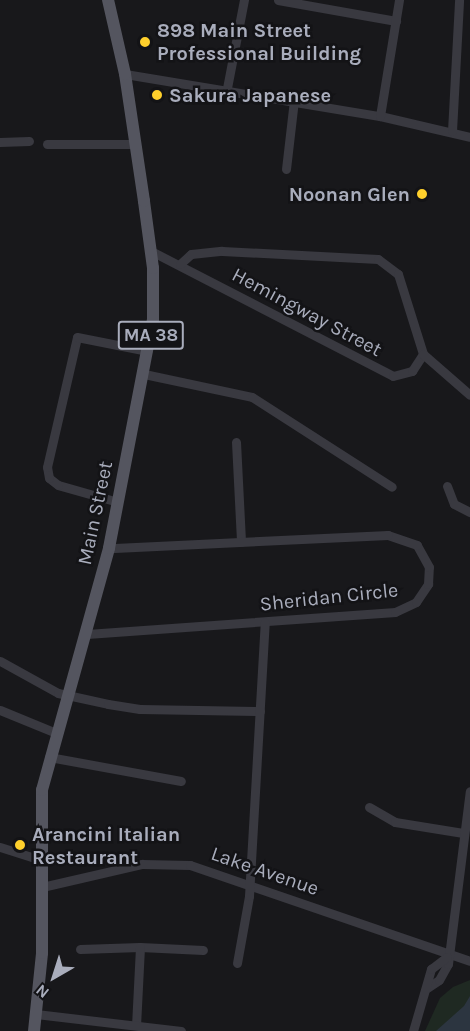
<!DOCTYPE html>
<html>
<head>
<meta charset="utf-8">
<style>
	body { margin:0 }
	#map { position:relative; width:470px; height:1031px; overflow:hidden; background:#18181b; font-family:Karla,sans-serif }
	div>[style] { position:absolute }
	.green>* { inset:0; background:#1f2922 }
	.water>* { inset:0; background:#2c3540 }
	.minor>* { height:9px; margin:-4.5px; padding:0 4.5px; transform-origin:4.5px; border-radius:4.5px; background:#393940 }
	.major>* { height:12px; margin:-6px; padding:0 6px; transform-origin:6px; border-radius:6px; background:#54555f }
	.dots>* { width:16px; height:16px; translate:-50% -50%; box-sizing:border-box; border:3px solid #131316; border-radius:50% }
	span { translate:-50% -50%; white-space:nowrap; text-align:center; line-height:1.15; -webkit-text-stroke:5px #131316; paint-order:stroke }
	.shield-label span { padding:2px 4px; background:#131316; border:2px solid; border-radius:4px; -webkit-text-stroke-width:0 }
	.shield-label { font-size:18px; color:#a9adbc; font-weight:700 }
	.poi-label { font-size:20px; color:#a9adbc; font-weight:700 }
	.left { translate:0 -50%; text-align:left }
	.right { translate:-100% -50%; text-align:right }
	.street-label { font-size:20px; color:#a9adbc }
	.north { position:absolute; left:24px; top:947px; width:60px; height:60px; -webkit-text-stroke:4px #131316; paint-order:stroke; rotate:219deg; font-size:16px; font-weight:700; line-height:24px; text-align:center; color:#a9adbc }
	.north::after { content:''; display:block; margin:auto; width:21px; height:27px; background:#a9adbc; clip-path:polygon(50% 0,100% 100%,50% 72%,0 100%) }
</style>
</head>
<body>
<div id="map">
	<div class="green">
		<div style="clip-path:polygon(470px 980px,470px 1031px,425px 1031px,440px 998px,453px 987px)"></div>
	</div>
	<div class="water">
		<div style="clip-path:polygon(470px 996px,470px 1031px,436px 1031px,464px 1006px)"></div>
	</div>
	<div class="minor">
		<div style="left:278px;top:0;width:120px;rotate:10.1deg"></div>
		<div style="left:125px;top:74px;width:258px;rotate:9.4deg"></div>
		<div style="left:380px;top:116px;width:92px;rotate:13.1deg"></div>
		<div style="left:227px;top:88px;width:90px;rotate:-79.1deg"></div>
		<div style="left:380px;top:116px;width:118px;rotate:-80.7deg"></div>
		<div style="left:452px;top:131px;width:131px;rotate:-86.9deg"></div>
		<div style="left:0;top:142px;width:29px;rotate:-2deg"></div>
		<div style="left:47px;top:144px;width:89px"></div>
		<div style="left:286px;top:169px;width:69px;rotate:-83.4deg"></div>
		<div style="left:151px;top:251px;width:272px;rotate:27.3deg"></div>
		<div style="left:393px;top:376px;width:20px;rotate:-15deg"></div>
		<div style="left:412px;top:371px;width:20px;rotate:-57deg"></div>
		<div style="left:180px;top:264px;width:15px;rotate:-42deg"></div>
		<div style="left:191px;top:254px;width:31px;rotate:-6deg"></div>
		<div style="left:222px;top:251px;width:156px;rotate:2.9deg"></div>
		<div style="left:378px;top:259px;width:25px;rotate:37deg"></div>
		<div style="left:398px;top:274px;width:84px;rotate:72.6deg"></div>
		<div style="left:423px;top:354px;width:62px;rotate:41.1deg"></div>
		<div style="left:144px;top:374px;width:110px;rotate:12deg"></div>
		<div style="left:252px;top:397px;width:166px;rotate:32.7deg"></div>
		<div style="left:236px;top:442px;width:100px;rotate:87.1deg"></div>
		<div style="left:447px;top:486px;width:19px;rotate:69deg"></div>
		<div style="left:454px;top:504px;width:18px;rotate:27deg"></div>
		<div style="left:118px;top:502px;width:62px;rotate:-164.2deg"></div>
		<div style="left:58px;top:485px;width:11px;rotate:-142deg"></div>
		<div style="left:49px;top:478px;width:11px;rotate:-100deg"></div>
		<div style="left:47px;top:467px;width:133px;rotate:-77deg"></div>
		<div style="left:77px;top:337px;width:72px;rotate:11.2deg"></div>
		<div style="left:87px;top:634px;width:309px;rotate:-4.1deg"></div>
		<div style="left:395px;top:612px;width:23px;rotate:-25deg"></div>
		<div style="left:416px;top:602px;width:22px;rotate:-56deg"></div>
		<div style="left:428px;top:584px;width:17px;rotate:-87deg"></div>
		<div style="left:429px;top:567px;width:25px;rotate:-119deg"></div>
		<div style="left:417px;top:545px;width:31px;rotate:-161deg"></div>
		<div style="left:388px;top:535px;width:279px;rotate:177.3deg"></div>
		<div style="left:0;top:661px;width:66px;rotate:28.9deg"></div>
		<div style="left:58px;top:693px;width:51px;rotate:12.4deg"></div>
		<div style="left:108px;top:704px;width:32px;rotate:9deg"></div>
		<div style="left:140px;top:709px;width:120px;rotate:1deg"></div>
		<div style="left:0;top:710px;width:61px;rotate:22.3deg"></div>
		<div style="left:49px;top:757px;width:134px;rotate:10.3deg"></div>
		<div style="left:369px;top:807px;width:30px;rotate:30deg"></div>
		<div style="left:395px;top:822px;width:69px;rotate:9.2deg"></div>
		<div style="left:0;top:847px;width:43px;rotate:17.6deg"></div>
		<div style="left:42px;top:887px;width:103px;rotate:-13deg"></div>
		<div style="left:142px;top:864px;width:48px;rotate:1.2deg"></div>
		<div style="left:190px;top:865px;width:296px;rotate:18.9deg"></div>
		<div style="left:140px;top:947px;width:63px;rotate:2.7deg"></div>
		<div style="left:80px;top:949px;width:60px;rotate:-1.9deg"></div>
		<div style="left:140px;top:947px;width:78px;rotate:92.9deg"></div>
		<div style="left:237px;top:963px;width:68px;rotate:-79.8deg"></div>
		<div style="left:249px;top:896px;width:274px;rotate:-86.7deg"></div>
		<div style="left:427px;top:988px;width:14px;rotate:-34deg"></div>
		<div style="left:439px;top:980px;width:18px;rotate:-61deg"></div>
		<div style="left:448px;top:964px;width:174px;rotate:-82.8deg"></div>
		<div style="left:36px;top:1014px;width:146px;rotate:6.7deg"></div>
		<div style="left:413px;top:1031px;width:65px;rotate:-73.8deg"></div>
		<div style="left:431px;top:969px;width:20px;rotate:-37deg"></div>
	</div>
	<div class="major">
		<div style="left:34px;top:1031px;width:78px;rotate:-84.1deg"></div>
		<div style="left:42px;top:953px;width:163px;rotate:-90deg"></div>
		<div style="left:42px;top:790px;width:251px;rotate:-74.5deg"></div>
		<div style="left:109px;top:548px;width:232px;rotate:-79.1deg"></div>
		<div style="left:153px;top:320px;width:52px;rotate:-90deg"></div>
		<div style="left:153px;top:268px;width:68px;rotate:-97.7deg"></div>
		<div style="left:144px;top:201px;width:128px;rotate:-98.5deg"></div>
		<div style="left:125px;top:74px;width:76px;rotate:-102.9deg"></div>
	</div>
	<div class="dots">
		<div style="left:145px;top:42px;background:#ffd02c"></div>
		<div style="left:157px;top:95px;background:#ffd02c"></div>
		<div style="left:422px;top:194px;background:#ffd02c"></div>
		<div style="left:20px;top:845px;background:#ffd02c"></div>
	</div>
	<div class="shield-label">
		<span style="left:151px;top:335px">MA 38</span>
	</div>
	<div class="poi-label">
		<span class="left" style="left:157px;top:42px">898 Main Street<br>Professional Building</span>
		<span class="left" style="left:169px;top:95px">Sakura Japanese</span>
		<span class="right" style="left:410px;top:194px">Noonan Glen</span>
		<span class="left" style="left:32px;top:846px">Arancini Italian<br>Restaurant</span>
	</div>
	<div class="street-label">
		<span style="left:307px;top:312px;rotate:28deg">Hemingway Street</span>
		<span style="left:95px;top:513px;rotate:-78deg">Main Street</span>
		<span style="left:329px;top:597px;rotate:-6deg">Sheridan Circle</span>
		<span style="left:265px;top:871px;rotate:19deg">Lake Avenue</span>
	</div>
	<div class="north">N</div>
</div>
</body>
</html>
